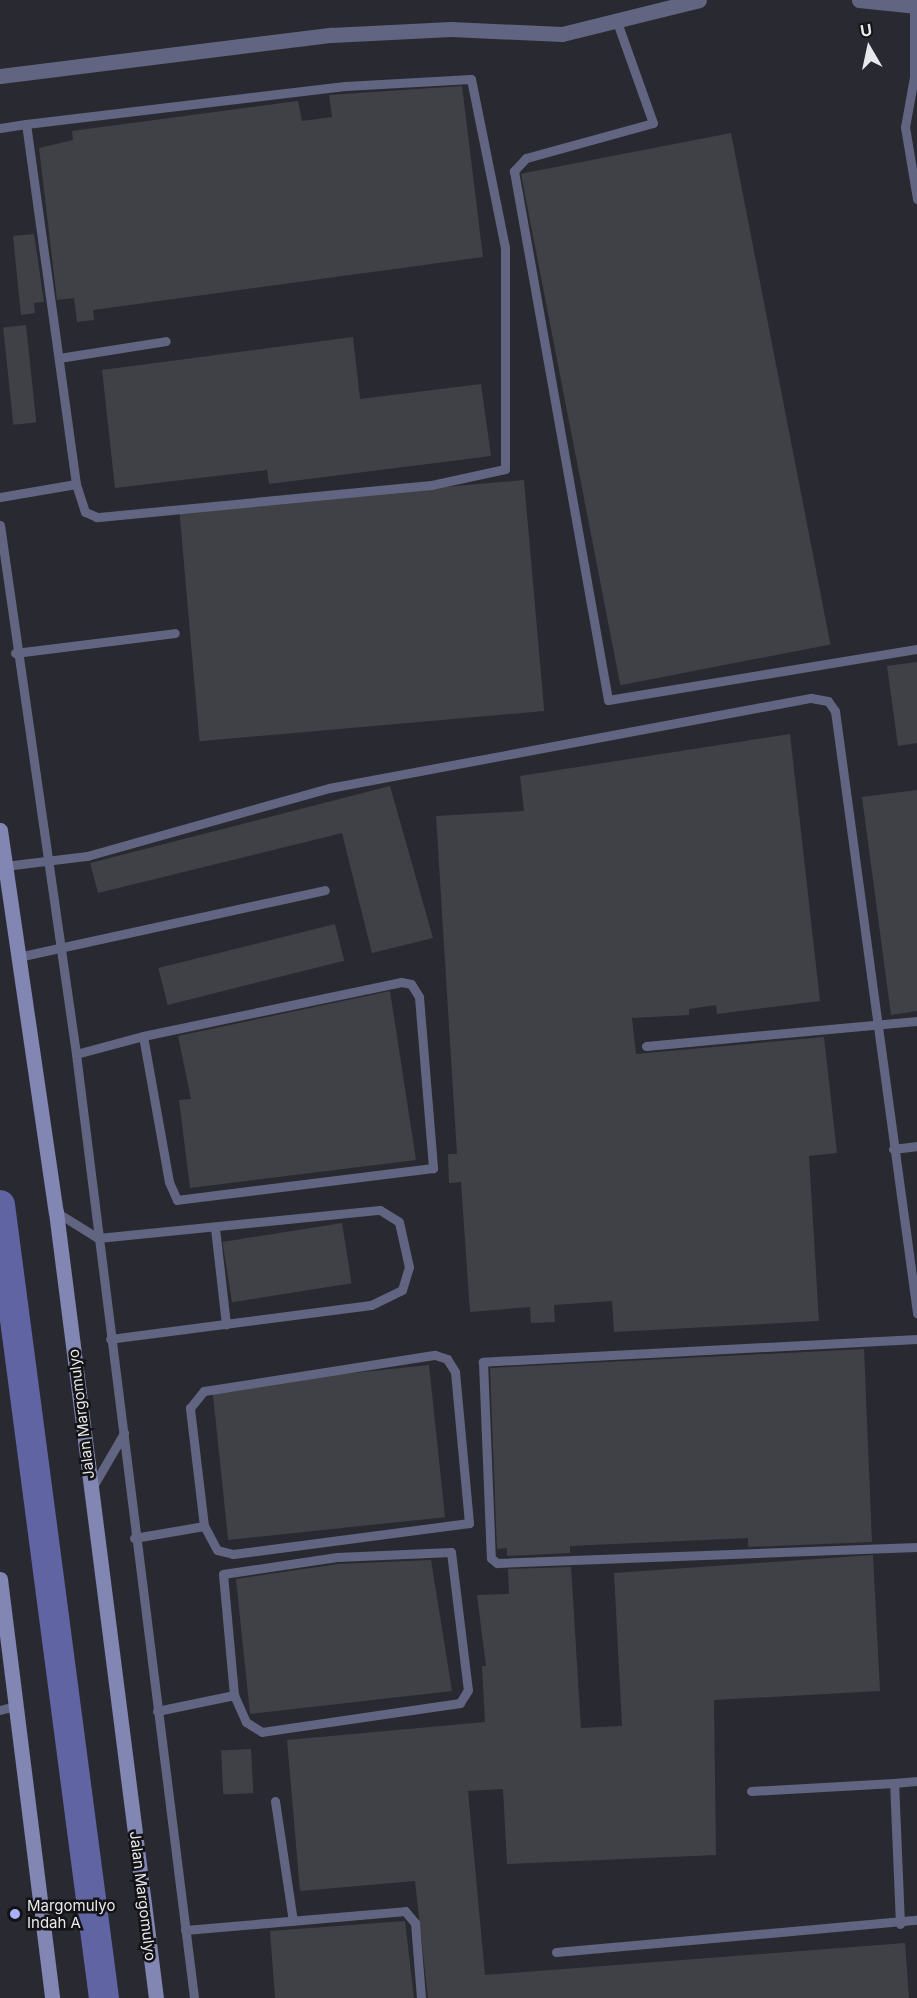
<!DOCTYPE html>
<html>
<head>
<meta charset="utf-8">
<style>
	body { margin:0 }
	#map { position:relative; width:917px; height:1998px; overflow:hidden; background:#292a31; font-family:Inter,sans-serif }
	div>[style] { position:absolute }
	.river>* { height:30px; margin:-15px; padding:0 15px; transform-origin:15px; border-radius:15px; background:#6164a3 }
	.building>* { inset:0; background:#404047; transform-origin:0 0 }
	.service>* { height:9px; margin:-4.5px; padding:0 4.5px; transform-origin:4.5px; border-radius:4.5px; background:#626581 }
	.minor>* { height:15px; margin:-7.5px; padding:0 7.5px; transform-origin:7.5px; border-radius:7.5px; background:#626581 }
	.secondary>* { height:15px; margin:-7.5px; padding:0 7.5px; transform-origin:7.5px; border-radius:7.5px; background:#8286b2 }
	.dots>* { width:16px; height:16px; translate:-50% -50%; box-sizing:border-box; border:3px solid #131316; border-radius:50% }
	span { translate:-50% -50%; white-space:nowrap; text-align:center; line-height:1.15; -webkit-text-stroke:5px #131316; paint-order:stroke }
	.street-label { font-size:15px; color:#e8e9ed }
	.poi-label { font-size:15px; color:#e8e9ed }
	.left { translate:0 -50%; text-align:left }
	.north { position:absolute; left:839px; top:18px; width:60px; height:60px; -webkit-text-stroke:4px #131316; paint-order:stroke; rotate:351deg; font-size:16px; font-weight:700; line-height:24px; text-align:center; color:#e8e9ed }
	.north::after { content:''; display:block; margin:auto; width:21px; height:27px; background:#e8e9ed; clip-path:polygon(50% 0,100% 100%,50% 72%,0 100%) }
</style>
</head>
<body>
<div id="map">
	<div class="river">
		<div style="left:0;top:1205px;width:800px;rotate:82.53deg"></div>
	</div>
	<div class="building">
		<div style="clip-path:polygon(462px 86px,483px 257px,93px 310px,94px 320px,77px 322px,74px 298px,57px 300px,39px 148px,73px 140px,72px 131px,298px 101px,302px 121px,332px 117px,329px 95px)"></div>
		<div style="left:731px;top:133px;width:521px;height:214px;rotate:79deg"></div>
		<div style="clip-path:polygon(34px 234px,44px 302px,34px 303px,35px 313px,21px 315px,13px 236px)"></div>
		<div style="left:26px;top:325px;width:98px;height:23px;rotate:84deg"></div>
		<div style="clip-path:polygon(353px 337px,360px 399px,481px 384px,491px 456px,269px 484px,267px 470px,115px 488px,102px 370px)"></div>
		<div style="left:524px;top:480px;width:232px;height:346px;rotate:85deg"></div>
		<div style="clip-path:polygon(917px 662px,917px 743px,898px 746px,887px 666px)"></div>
		<div style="clip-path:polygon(790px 734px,820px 1001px,717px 1014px,716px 1005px,689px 1009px,689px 1015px,632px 1018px,636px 1054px,824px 1037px,837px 1153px,809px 1156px,819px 1321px,614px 1332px,612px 1301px,554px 1305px,555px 1322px,531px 1323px,530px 1307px,470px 1312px,461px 1182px,449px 1183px,448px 1154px,457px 1154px,436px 816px,524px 811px,520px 776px)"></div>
		<div style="clip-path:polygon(390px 786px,433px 938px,372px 953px,342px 833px,98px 893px,90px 863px)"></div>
		<div style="clip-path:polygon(917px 790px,917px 1011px,891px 1015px,862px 797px)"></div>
		<div style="left:335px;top:924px;width:38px;height:182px;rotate:76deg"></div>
		<div style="clip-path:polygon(390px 991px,416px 1160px,190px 1188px,179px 1100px,191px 1099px,178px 1036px)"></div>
		<div style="left:342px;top:1223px;width:61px;height:121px;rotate:81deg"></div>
		<div style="clip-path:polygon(864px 1349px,872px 1542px,748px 1547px,748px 1538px,570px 1546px,570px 1553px,507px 1556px,507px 1548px,497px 1549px,490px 1368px)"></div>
		<div style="left:429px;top:1365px;width:153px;height:218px;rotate:84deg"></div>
		<div style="clip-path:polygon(873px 1555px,880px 1691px,714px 1700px,716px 1855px,507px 1864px,503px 1789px,468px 1791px,485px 1975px,905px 1943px,909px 1998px,428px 1998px,415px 1881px,300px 1891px,287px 1740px,485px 1722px,482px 1666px,486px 1666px,477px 1595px,509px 1594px,508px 1569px,571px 1567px,581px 1728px,622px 1726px,614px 1573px)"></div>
		<div style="clip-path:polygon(431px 1560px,452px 1691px,250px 1714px,236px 1579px,338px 1564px)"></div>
		<div style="left:251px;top:1749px;width:44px;height:30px;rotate:87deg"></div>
		<div style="clip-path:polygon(405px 1921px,414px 1998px,275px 1998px,270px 1931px)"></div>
	</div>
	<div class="service">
		<div style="left:914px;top:6px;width:71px;rotate:90deg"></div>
		<div style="left:914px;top:77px;width:51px;rotate:100.2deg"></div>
		<div style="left:905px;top:127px;width:73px;rotate:80.5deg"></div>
		<div style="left:617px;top:22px;width:107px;rotate:70.4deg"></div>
		<div style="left:653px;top:123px;width:132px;rotate:164.6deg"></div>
		<div style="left:526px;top:158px;width:18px;rotate:133deg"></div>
		<div style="left:514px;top:171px;width:537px;rotate:79.92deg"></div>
		<div style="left:608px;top:700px;width:313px;rotate:-9.4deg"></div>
		<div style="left:0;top:128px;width:26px;rotate:-9deg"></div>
		<div style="left:26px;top:124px;width:321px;rotate:-6.8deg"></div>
		<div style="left:345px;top:86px;width:126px;rotate:-3.2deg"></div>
		<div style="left:471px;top:79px;width:171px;rotate:78.6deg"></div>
		<div style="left:505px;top:247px;width:222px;rotate:90deg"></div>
		<div style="left:505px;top:469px;width:76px;rotate:167.8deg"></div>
		<div style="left:431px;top:485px;width:336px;rotate:174.5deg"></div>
		<div style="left:97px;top:517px;width:13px;rotate:-157deg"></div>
		<div style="left:85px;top:512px;width:29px;rotate:-108deg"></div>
		<div style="left:76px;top:484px;width:363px;rotate:-97.9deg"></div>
		<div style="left:59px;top:358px;width:108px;rotate:-9deg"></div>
		<div style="left:0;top:497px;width:77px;rotate:-9.7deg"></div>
		<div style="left:0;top:525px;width:534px;rotate:81.82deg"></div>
		<div style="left:76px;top:1054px;width:951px;rotate:82.87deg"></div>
		<div style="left:15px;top:653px;width:161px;rotate:-7.1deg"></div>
		<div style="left:5px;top:866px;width:83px;rotate:-7deg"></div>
		<div style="left:87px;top:856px;width:251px;rotate:-15.7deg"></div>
		<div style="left:329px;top:788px;width:490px;rotate:-10.6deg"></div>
		<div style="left:811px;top:698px;width:17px;rotate:10deg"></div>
		<div style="left:828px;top:701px;width:12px;rotate:55deg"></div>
		<div style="left:835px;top:711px;width:608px;rotate:82.24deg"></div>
		<div style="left:18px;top:957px;width:314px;rotate:-12.3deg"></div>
		<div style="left:646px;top:1046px;width:272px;rotate:-5.3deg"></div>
		<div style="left:76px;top:1054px;width:69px;rotate:-15deg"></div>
		<div style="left:143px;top:1036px;width:264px;rotate:-11.8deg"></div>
		<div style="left:401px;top:982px;width:10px;rotate:11deg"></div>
		<div style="left:411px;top:984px;width:15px;rotate:58deg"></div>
		<div style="left:419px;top:997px;width:172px;rotate:85.3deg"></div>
		<div style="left:433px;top:1168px;width:258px;rotate:172.9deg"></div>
		<div style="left:177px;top:1200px;width:20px;rotate:-114deg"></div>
		<div style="left:169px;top:1182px;width:148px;rotate:-100.1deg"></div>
		<div style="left:893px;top:1149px;width:24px;rotate:-7deg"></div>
		<div style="left:56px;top:1212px;width:49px;rotate:31.8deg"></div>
		<div style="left:98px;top:1238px;width:283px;rotate:-5.7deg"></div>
		<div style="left:380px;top:1210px;width:22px;rotate:32deg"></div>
		<div style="left:399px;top:1222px;width:46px;rotate:77.5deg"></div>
		<div style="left:409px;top:1267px;width:24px;rotate:107deg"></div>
		<div style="left:402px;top:1290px;width:34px;rotate:154deg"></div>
		<div style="left:371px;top:1305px;width:263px;rotate:172.6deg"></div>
		<div style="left:215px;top:1228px;width:97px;rotate:83.5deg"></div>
		<div style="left:917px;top:1339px;width:435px;rotate:177deg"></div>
		<div style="left:483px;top:1362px;width:196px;rotate:87.7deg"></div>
		<div style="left:491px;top:1558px;width:8px;rotate:40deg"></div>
		<div style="left:497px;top:1563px;width:420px;rotate:-2.2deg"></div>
		<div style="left:92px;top:1488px;width:64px;rotate:-59.8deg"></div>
		<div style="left:134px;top:1538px;width:71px;rotate:-9.7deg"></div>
		<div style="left:204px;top:1526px;width:119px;rotate:-96.8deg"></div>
		<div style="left:190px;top:1408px;width:22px;rotate:-51deg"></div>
		<div style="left:204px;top:1391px;width:234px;rotate:-8.9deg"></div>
		<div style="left:435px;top:1355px;width:13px;rotate:18deg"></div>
		<div style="left:447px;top:1359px;width:15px;rotate:58deg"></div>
		<div style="left:455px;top:1372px;width:152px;rotate:84.7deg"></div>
		<div style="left:469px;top:1523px;width:238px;rotate:172.5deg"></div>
		<div style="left:233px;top:1554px;width:16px;rotate:-166deg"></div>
		<div style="left:217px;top:1550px;width:27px;rotate:-118deg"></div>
		<div style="left:0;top:1710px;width:16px;rotate:-15deg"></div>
		<div style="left:157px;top:1711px;width:79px;rotate:-11.7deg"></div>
		<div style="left:234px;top:1695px;width:121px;rotate:-95.2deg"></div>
		<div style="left:223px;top:1574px;width:115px;rotate:-8.5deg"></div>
		<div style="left:337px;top:1557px;width:114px;rotate:-2.5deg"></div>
		<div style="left:451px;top:1552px;width:139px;rotate:83deg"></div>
		<div style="left:468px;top:1690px;width:15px;rotate:122deg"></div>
		<div style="left:460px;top:1703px;width:200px;rotate:171.7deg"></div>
		<div style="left:262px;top:1732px;width:19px;rotate:-148deg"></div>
		<div style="left:246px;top:1722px;width:30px;rotate:-114deg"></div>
		<div style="left:751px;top:1791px;width:143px;rotate:-3.2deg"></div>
		<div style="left:275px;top:1801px;width:121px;rotate:81.5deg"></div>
		<div style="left:900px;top:1924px;width:141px;rotate:-92.4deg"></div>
		<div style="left:894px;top:1783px;width:23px;rotate:-5deg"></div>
		<div style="left:185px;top:1930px;width:221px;rotate:-4.9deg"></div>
		<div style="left:405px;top:1911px;width:16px;rotate:50deg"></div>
		<div style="left:415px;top:1923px;width:75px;rotate:85.4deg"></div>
		<div style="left:556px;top:1952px;width:362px;rotate:-5.1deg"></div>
	</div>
	<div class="minor">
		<div style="left:859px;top:0;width:58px;rotate:5.9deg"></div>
		<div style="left:0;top:76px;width:334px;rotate:-7.1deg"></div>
		<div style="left:331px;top:35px;width:120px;rotate:-2.9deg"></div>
		<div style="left:451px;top:29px;width:111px;rotate:2.6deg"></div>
		<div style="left:562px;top:34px;width:141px;rotate:-13.9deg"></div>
	</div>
	<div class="secondary">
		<div style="left:0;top:830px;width:386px;rotate:81.7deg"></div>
		<div style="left:56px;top:1212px;width:792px;rotate:82.75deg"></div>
		<div style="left:0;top:1579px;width:422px;rotate:82.9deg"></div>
	</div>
	<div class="dots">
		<div style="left:15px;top:1914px;background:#aab0fb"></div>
	</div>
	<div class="street-label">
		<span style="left:81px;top:1414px;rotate:-97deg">Jalan Margomulyo</span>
		<span style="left:143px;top:1896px;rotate:83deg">Jalan Margomulyo</span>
	</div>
	<div class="poi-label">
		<span class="left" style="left:27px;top:1914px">Margomulyo<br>Indah A</span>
	</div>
	<div class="north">U</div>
</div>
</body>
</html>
